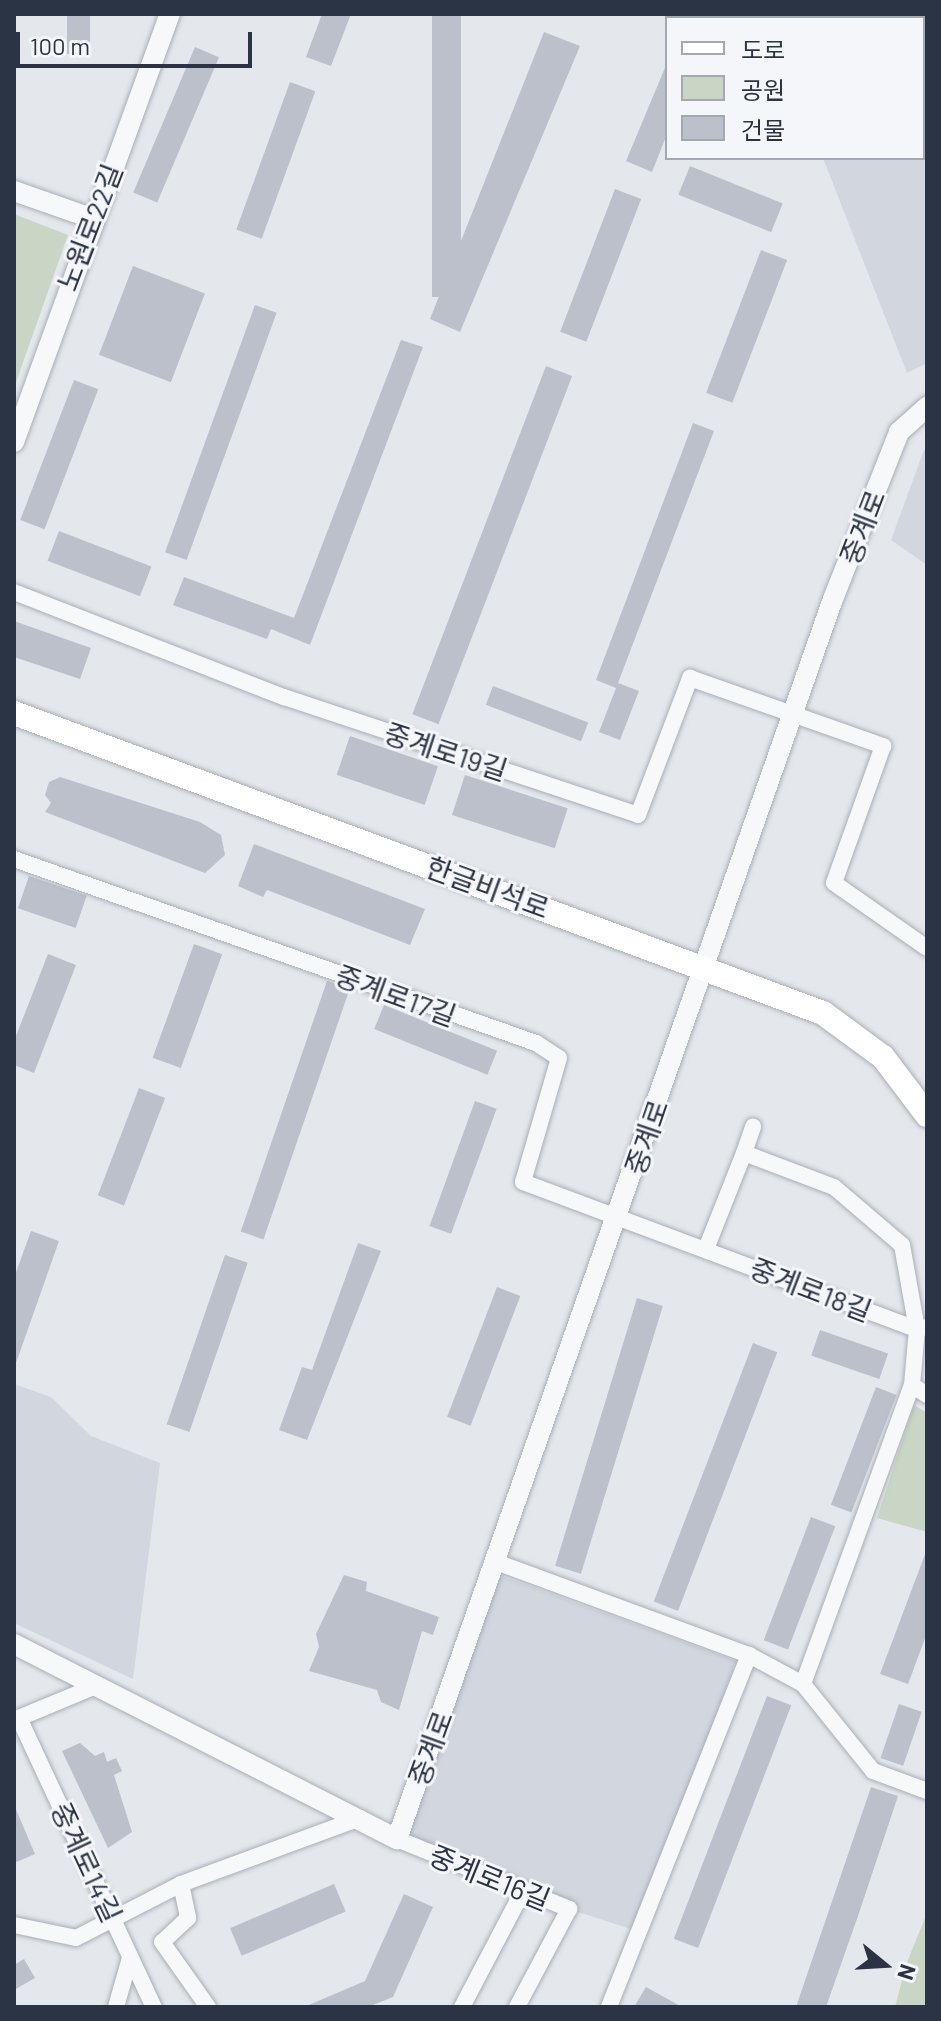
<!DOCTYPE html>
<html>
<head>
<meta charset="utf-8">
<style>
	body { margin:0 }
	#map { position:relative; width:941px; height:2021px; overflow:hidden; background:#e4e7ec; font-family:Barlow,"Noto Sans KR",sans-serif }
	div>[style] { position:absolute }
	.built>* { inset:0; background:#d2d6de }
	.green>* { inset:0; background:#c9d6c5 }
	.building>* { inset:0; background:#bbc0ca; transform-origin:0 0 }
	.roads { filter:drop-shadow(0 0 2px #a9aeb7) drop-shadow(0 0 2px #a9aeb7) }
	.minor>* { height:16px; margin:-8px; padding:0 8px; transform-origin:8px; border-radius:8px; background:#f7f8fa }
	.tertiary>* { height:20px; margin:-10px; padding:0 10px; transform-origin:10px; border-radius:10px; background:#f7f8fa }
	.secondary>* { height:24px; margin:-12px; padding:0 12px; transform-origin:12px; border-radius:12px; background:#fff }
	span { translate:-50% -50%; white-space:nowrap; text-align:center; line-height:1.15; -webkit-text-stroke:6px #f4f6f9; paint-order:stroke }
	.street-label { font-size:28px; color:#2b3445 }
	.frame { position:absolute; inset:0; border:16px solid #2b3445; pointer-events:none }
	.legend { position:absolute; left:665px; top:16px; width:260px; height:144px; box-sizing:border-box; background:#f4f6f9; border:2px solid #a4a8b1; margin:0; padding:10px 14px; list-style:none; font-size:24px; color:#2b3445 }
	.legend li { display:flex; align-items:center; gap:16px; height:40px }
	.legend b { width:40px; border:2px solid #a4a8b1 }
	.north { position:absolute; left:845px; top:1925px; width:80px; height:80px; -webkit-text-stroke:6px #f4f6f9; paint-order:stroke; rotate:108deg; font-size:22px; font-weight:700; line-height:32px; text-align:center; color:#2b3445 }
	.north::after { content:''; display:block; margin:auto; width:28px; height:36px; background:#2b3445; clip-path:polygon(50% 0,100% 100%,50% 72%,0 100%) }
	.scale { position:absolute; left:16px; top:32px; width:236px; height:36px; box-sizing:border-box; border:4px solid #2b3445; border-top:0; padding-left:10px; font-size:24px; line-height:28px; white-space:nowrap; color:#2b3445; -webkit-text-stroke:6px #f4f6f9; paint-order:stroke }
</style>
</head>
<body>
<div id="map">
	<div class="built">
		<div style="clip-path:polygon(766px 14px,927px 14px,927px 51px,923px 18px)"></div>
		<div style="clip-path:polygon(927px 68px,927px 363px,907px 373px,823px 158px,923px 158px)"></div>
		<div style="clip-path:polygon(927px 442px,927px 565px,891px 540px)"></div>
		<div style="clip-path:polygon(14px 1384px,51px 1397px,91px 1436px,160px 1463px,133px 1679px,14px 1623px)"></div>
		<div style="clip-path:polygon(499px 1575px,736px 1661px,637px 1931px,569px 1909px,405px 1837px)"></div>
	</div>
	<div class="green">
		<div style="clip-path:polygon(14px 214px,68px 235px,14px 388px)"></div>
		<div style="clip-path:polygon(914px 1405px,927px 1413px,927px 1532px,877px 1518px)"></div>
		<div style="clip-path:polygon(927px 1913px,927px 2007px,895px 2007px,906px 1965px)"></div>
	</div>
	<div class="building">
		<div style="left:67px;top:14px;width:23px;height:40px"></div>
		<div style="clip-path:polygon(322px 14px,351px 14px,331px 66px,306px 57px)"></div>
		<div style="left:432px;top:14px;width:29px;height:283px"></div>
		<div style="clip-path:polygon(544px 32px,580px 46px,460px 332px,430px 319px)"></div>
		<div style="left:195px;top:47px;width:26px;height:158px;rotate:23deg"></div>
		<div style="clip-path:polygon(667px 63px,667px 134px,652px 172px,626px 161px)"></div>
		<div style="left:290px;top:82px;width:27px;height:157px;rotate:20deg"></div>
		<div style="left:690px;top:166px;width:100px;height:31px;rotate:22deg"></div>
		<div style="left:615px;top:189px;width:28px;height:153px;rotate:21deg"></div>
		<div style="left:761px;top:250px;width:28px;height:153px;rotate:21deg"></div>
		<div style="left:133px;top:266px;width:77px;height:95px;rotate:21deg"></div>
		<div style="left:255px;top:305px;width:23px;height:263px;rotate:20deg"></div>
		<div style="clip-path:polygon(401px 340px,423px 347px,310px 645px,271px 629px,267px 639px,173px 605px,184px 577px,294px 618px)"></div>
		<div style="left:546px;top:366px;width:28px;height:373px;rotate:21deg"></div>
		<div style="left:74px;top:380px;width:26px;height:150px;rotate:21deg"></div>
		<div style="clip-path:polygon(693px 423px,714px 431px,618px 683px,639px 691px,620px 740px,599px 732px,616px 688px,596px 680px)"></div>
		<div style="left:59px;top:531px;width:99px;height:32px;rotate:21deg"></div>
		<div style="clip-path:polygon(14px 621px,91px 648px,80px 679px,14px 657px)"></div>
		<div style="left:493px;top:686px;width:102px;height:20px;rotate:21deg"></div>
		<div style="left:350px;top:736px;width:93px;height:41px;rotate:19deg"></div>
		<div style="left:465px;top:775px;width:108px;height:42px;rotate:18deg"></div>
		<div style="clip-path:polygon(60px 777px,200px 822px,221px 835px,225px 855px,205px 873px,45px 812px,51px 803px,45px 795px,49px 782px)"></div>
		<div style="clip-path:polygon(254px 844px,425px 909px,410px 945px,267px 890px,263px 897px,238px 886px)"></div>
		<div style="left:29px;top:876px;width:61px;height:34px;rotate:19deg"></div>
		<div style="left:194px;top:944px;width:30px;height:121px;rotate:20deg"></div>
		<div style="clip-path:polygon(48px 954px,76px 965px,34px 1073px,14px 1065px,14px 1041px)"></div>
		<div style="left:327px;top:981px;width:24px;height:265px;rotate:19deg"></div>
		<div style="left:384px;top:1005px;width:122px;height:26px;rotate:22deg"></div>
		<div style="left:139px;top:1088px;width:28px;height:115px;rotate:21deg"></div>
		<div style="left:475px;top:1101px;width:23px;height:133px;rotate:20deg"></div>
		<div style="clip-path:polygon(31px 1231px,59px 1241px,16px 1363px,14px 1278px)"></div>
		<div style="clip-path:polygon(358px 1243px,381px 1251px,307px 1440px,279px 1430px,302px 1367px,312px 1370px)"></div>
		<div style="left:225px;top:1255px;width:24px;height:179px;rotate:19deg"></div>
		<div style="left:497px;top:1287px;width:25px;height:139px;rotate:21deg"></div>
		<div style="left:637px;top:1298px;width:27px;height:280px;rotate:17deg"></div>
		<div style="left:820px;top:1330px;width:72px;height:27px;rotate:19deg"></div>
		<div style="left:753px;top:1343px;width:26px;height:277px;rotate:21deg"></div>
		<div style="left:876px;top:1387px;width:22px;height:126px;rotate:21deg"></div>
		<div style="left:811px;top:1517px;width:26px;height:132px;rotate:21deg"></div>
		<div style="clip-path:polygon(927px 1549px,927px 1633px,908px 1684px,880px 1674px)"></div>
		<div style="clip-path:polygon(344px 1575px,367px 1582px,366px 1591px,439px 1617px,433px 1635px,422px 1631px,399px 1710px,381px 1702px,377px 1690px,309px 1671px,319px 1647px,316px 1634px)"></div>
		<div style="left:767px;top:1696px;width:26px;height:260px;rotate:21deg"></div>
		<div style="left:899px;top:1704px;width:24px;height:57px;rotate:19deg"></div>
		<div style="clip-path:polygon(80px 1743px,95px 1756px,104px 1752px,107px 1762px,116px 1758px,122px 1771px,114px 1775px,132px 1832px,108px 1848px,62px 1751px)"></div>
		<div style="clip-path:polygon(871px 1787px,898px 1796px,859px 1913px,826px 2007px,796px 2007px)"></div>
		<div style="clip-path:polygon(14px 1805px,35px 1854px,14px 1863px)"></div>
		<div style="left:334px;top:1884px;width:30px;height:113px;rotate:67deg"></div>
		<div style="clip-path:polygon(404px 1894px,433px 1907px,393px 1997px,368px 2007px,304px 2007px,365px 1981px)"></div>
		<div style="clip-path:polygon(24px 1959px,35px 1978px,14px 1990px,14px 1965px)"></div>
		<div style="clip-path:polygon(646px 1987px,682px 2007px,634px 2007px)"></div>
	</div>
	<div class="roads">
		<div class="minor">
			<div style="left:14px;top:592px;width:290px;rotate:21.3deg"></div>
			<div style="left:284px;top:697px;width:373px;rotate:18.4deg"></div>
			<div style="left:638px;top:815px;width:147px;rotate:-69.2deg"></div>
			<div style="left:690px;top:678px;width:205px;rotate:19.4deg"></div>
			<div style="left:883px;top:746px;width:145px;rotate:109.7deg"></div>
			<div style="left:834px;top:883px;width:113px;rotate:35deg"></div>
			<div style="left:14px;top:859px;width:553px;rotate:19.42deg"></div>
			<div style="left:536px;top:1043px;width:27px;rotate:33deg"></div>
			<div style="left:559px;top:1058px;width:129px;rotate:106.2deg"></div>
			<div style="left:523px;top:1182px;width:421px;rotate:20.5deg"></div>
			<div style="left:917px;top:1329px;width:10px;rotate:-11deg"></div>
			<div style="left:744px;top:1153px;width:28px;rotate:-71deg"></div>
			<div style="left:706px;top:1249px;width:103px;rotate:-68.4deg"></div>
			<div style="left:744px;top:1153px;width:96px;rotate:20.7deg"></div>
			<div style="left:834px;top:1187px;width:89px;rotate:40.5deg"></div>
			<div style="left:902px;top:1245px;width:85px;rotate:79.9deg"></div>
			<div style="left:917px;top:1329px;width:56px;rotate:95.1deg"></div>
			<div style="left:912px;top:1385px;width:18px;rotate:34deg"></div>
			<div style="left:496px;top:1562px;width:270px;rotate:20.2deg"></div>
			<div style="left:749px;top:1655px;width:379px;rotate:111.7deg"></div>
			<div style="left:749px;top:1655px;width:61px;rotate:28.2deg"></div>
			<div style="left:803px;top:1684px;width:112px;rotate:51.2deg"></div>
			<div style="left:873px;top:1771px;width:58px;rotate:20.3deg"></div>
			<div style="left:803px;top:1684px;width:318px;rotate:-70deg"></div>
			<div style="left:19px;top:1718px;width:319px;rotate:65deg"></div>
			<div style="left:14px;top:1720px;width:89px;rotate:-22.5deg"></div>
			<div style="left:397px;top:1839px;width:186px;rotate:22.1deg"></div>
			<div style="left:569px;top:1909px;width:111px;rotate:118deg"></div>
			<div style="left:181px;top:1884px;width:35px;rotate:78deg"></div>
			<div style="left:188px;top:1918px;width:35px;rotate:137deg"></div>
			<div style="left:162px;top:1942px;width:80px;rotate:54.7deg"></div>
			<div style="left:14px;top:1925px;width:63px;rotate:11.8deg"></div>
			<div style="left:76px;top:1938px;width:118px;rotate:-27.2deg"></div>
			<div style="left:181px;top:1884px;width:191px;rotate:-20.2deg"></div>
			<div style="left:116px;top:2007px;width:51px;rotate:-74.1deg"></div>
			<div style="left:462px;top:2007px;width:131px;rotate:-62.3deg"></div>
		</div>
		<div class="tertiary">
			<div style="left:14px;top:191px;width:82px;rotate:19.3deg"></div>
			<div style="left:14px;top:442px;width:456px;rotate:-70deg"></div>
			<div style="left:14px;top:1644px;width:430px;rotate:27deg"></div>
			<div style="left:397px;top:1839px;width:1314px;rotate:-70.63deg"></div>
			<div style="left:833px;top:599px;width:180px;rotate:-68.4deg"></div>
			<div style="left:899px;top:432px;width:38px;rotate:-42deg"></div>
		</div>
		<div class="secondary">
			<div style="left:14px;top:713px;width:863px;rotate:20.35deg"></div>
			<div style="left:823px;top:1013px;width:74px;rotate:36.3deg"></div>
			<div style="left:883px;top:1057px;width:73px;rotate:52.8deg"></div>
		</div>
	</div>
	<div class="street-label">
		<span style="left:89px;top:227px;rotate:-69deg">노원로22길</span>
		<span style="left:862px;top:527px;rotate:-69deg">중계로</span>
		<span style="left:446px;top:751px;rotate:18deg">중계로19길</span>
		<span style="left:488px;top:887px;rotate:20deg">한글비석로</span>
		<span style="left:396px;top:995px;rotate:20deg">중계로17길</span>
		<span style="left:646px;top:1137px;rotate:-71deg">중계로</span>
		<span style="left:811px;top:1289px;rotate:21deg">중계로18길</span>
		<span style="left:430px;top:1748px;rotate:-70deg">중계로</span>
		<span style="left:87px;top:1862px;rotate:65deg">중계로14길</span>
		<span style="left:490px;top:1877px;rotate:22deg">중계로16길</span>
	</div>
	<div class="frame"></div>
	<ul class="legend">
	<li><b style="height:10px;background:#fff"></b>도로</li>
	<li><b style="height:22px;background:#c9d6c5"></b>공원</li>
	<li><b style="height:22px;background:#bbc0ca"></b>건물</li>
	</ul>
	<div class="north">N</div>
	<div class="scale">100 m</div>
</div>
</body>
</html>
